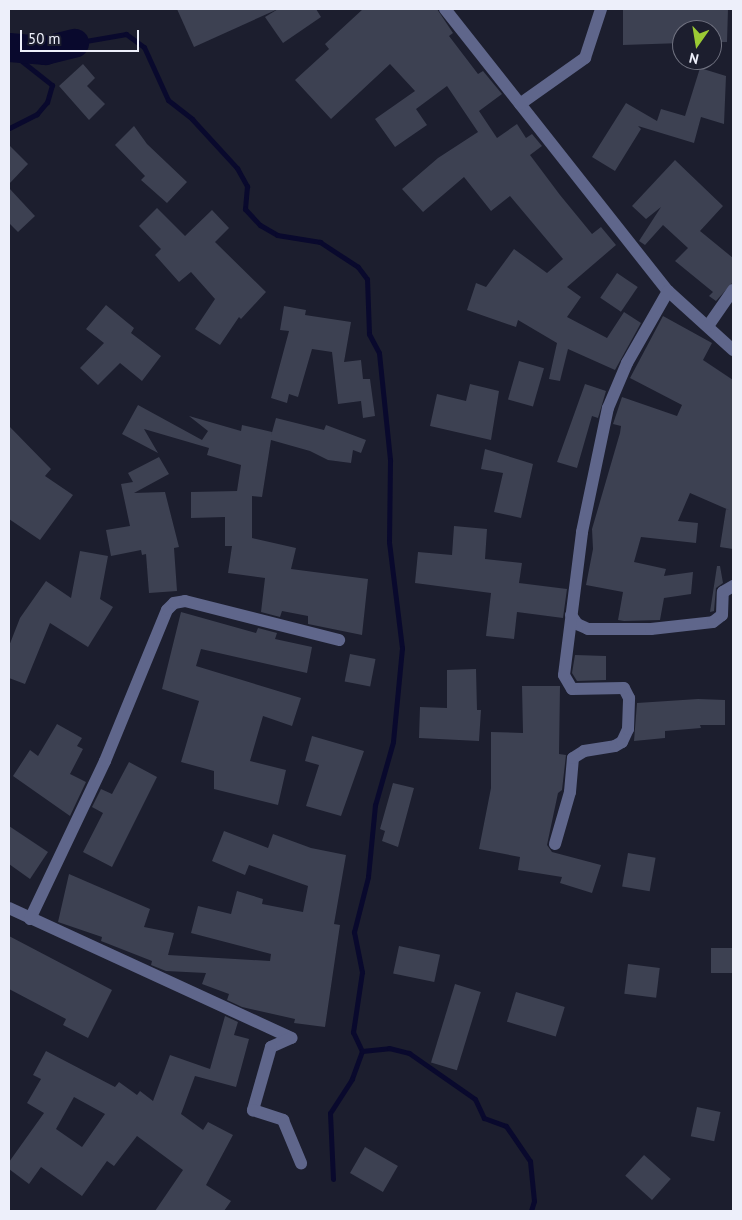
<!DOCTYPE html>
<html>
<head>
<meta charset="utf-8">
<style>
	body { margin:0 }
	#map { position:relative; width:742px; height:1220px; overflow:hidden; background:#1c1e2e; font-family:"PT Sans",sans-serif }
	div>[style] { position:absolute }
	.stream>* { height:5px; margin:-2.5px; padding:0 2.5px; transform-origin:2.5px; border-radius:2.5px; background:#09092d }
	.river>* { height:29px; margin:-14.5px; padding:0 14.5px; transform-origin:14.5px; border-radius:14.5px; background:#09092d }
	.building>* { inset:0; background:#3d4152; transform-origin:0 0 }
	.minor>* { height:12px; margin:-6px; padding:0 6px; transform-origin:6px; border-radius:6px; background:#5f668b }
	span { translate:-50% -50%; white-space:nowrap; text-align:center; line-height:1.15; -webkit-text-stroke:5px #1c1e2e; paint-order:stroke }
	.frame { position:absolute; inset:0; border:10px solid #edeffa; pointer-events:none }
	.north { position:absolute; left:672px; top:20px; width:50px; height:50px; box-sizing:border-box; background:#1c1e2e; border:1px solid #707280; border-radius:50%; rotate:193deg; font-size:14px; font-weight:700; line-height:20px; text-align:center; color:#edeffa }
	.north::after { content:''; display:block; margin:auto; width:18px; height:22px; background:#9bcb34; clip-path:polygon(50% 0,100% 100%,50% 72%,0 100%) }
	.scale { position:absolute; left:20px; top:30px; width:119px; height:22px; box-sizing:border-box; border:2px solid #edeffa; border-top:0; padding-left:6px; font-size:15px; line-height:18px; white-space:nowrap; color:#edeffa; -webkit-text-stroke:4px #1c1e2e; paint-order:stroke }
</style>
</head>
<body>
<div id="map">
	<div class="stream">
		<div style="left:74px;top:43px;width:53px;rotate:-9.8deg"></div>
		<div style="left:126px;top:34px;width:22px;rotate:36deg"></div>
		<div style="left:144px;top:47px;width:58px;rotate:65.6deg"></div>
		<div style="left:168px;top:100px;width:31px;rotate:38deg"></div>
		<div style="left:192px;top:119px;width:67px;rotate:47.4deg"></div>
		<div style="left:237px;top:168px;width:21px;rotate:61deg"></div>
		<div style="left:247px;top:186px;width:23px;rotate:95deg"></div>
		<div style="left:245px;top:209px;width:22px;rotate:47deg"></div>
		<div style="left:260px;top:225px;width:20px;rotate:30deg"></div>
		<div style="left:277px;top:235px;width:44px;rotate:9.2deg"></div>
		<div style="left:320px;top:242px;width:45px;rotate:33.3deg"></div>
		<div style="left:358px;top:267px;width:15px;rotate:53deg"></div>
		<div style="left:367px;top:279px;width:55px;rotate:87.9deg"></div>
		<div style="left:369px;top:334px;width:21px;rotate:62deg"></div>
		<div style="left:379px;top:353px;width:108px;rotate:84.1deg"></div>
		<div style="left:390px;top:460px;width:82px;rotate:90.7deg"></div>
		<div style="left:389px;top:542px;width:107px;rotate:83deg"></div>
		<div style="left:402px;top:648px;width:94px;rotate:95.5deg"></div>
		<div style="left:393px;top:742px;width:66px;rotate:105.9deg"></div>
		<div style="left:375px;top:805px;width:72px;rotate:95.6deg"></div>
		<div style="left:368px;top:877px;width:57px;rotate:104.3deg"></div>
		<div style="left:354px;top:932px;width:41px;rotate:78.7deg"></div>
		<div style="left:362px;top:972px;width:61px;rotate:98.5deg"></div>
		<div style="left:353px;top:1032px;width:21px;rotate:65deg"></div>
		<div style="left:362px;top:1051px;width:30px;rotate:110deg"></div>
		<div style="left:352px;top:1079px;width:40px;rotate:122.9deg"></div>
		<div style="left:330px;top:1113px;width:66px;rotate:87.4deg"></div>
		<div style="left:9px;top:51px;width:55px;rotate:38.3deg"></div>
		<div style="left:52px;top:85px;width:18px;rotate:106deg"></div>
		<div style="left:47px;top:102px;width:16px;rotate:130deg"></div>
		<div style="left:37px;top:114px;width:31px;rotate:153deg"></div>
		<div style="left:362px;top:1051px;width:27px;rotate:-6deg"></div>
		<div style="left:389px;top:1048px;width:21px;rotate:14deg"></div>
		<div style="left:409px;top:1053px;width:80px;rotate:34.9deg"></div>
		<div style="left:475px;top:1099px;width:21px;rotate:65deg"></div>
		<div style="left:484px;top:1118px;width:23px;rotate:20deg"></div>
		<div style="left:506px;top:1126px;width:42px;rotate:55.6deg"></div>
		<div style="left:530px;top:1161px;width:40px;rotate:84.3deg"></div>
		<div style="left:534px;top:1201px;width:10px;rotate:107deg"></div>
	</div>
	<div class="river">
		<div style="left:9px;top:47px;width:36px;rotate:5deg"></div>
		<div style="left:45px;top:50px;width:30px;rotate:-14deg"></div>
	</div>
	<div class="building">
		<div style="clip-path:polygon(177px 9px,278px 9px,194px 47px)"></div>
		<div style="clip-path:polygon(278px 9px,316px 9px,321px 17px,283px 43px,265px 17px)"></div>
		<div style="clip-path:polygon(363px 9px,437px 9px,453px 33px,449px 36px,478px 74px,483px 71px,502px 94px,479px 111px,497px 138px,517px 124px,526px 138px,532px 134px,542px 146px,530px 155px,560px 195px,592px 234px,601px 227px,616px 245px,567px 287px,581px 297px,567px 317px,607px 338px,624px 312px,641px 323px,615px 370px,568px 349px,560px 381px,549px 379px,557px 343px,518px 320px,516px 327px,467px 310px,476px 283px,486px 287px,514px 249px,547px 273px,563px 259px,510px 196px,491px 211px,464px 177px,423px 212px,402px 189px,438px 158px,478px 132px,447px 86px,416px 109px,427px 125px,395px 147px,375px 119px,415px 91px,390px 64px,331px 119px,295px 80px,329px 49px,325px 44px)"></div>
		<div style="clip-path:polygon(623px 9px,728px 9px,727px 42px,712px 42px,712px 30px,682px 30px,682px 43px,623px 45px)"></div>
		<div style="clip-path:polygon(83px 64px,95px 78px,87px 86px,105px 104px,89px 120px,59px 86px)"></div>
		<div style="clip-path:polygon(700px 68px,726px 76px,724px 124px,701px 117px,694px 143px,638px 126px,641px 129px,615px 171px,592px 157px,626px 103px,657px 121px,661px 109px,685px 116px)"></div>
		<div style="clip-path:polygon(134px 126px,147px 144px,187px 182px,167px 203px,141px 180px,145px 176px,115px 145px)"></div>
		<div style="clip-path:polygon(9px 145px,28px 164px,9px 184px)"></div>
		<div style="clip-path:polygon(675px 160px,723px 206px,700px 231px,733px 258px,733px 282px,716px 301px,709px 296px,713px 292px,675px 261px,688px 248px,663px 225px,645px 245px,639px 241px,661px 207px,646px 219px,632px 206px)"></div>
		<div style="clip-path:polygon(9px 188px,35px 216px,18px 232px,9px 223px)"></div>
		<div style="clip-path:polygon(157px 208px,185px 236px,212px 210px,229px 228px,215px 242px,266px 292px,241px 319px,239px 317px,220px 345px,195px 329px,215px 299px,191px 272px,179px 282px,155px 255px,161px 249px,139px 226px)"></div>
		<div style="left:617px;top:273px;width:25px;height:30px;rotate:34deg"></div>
		<div style="clip-path:polygon(106px 305px,134px 328px,131px 333px,161px 356px,142px 381px,120px 363px,98px 385px,80px 368px,104px 343px,86px 329px)"></div>
		<div style="clip-path:polygon(284px 306px,306px 310px,305px 315px,351px 322px,344px 362px,361px 360px,363px 379px,370px 379px,375px 416px,363px 418px,361px 401px,338px 404px,332px 352px,312px 349px,298px 397px,289px 394px,287px 403px,271px 398px,289px 331px,280px 330px)"></div>
		<div style="clip-path:polygon(663px 316px,712px 343px,703px 360px,733px 380px,733px 549px,720px 547px,726px 509px,729px 510px,690px 493px,678px 521px,698px 523px,696px 543px,641px 537px,634px 562px,666px 569px,664px 576px,693px 572px,691px 594px,664px 598px,660px 620px,624px 621px,618px 620px,623px 592px,586px 585px,593px 549px,592px 529px,620px 433px,621px 426px,613px 424px,622px 397px,677px 416px,682px 405px,630px 378px)"></div>
		<div style="left:519px;top:361px;width:26px;height:40px;rotate:16deg"></div>
		<div style="clip-path:polygon(470px 384px,499px 391px,491px 440px,430px 426px,437px 394px,466px 401px)"></div>
		<div style="clip-path:polygon(585px 384px,606px 391px,598px 418px,592px 416px,577px 468px,557px 462px)"></div>
		<div style="clip-path:polygon(138px 405px,202px 440px,208px 431px,189px 416px,241px 431px,242px 425px,272px 432px,271px 436px,276px 418px,324px 430px,326px 425px,366px 440px,361px 453px,353px 450px,351px 463px,328px 460px,310px 451px,271px 440px,262px 497px,252px 496px,252px 538px,296px 548px,291px 569px,368px 579px,362px 635px,308px 624px,308px 616px,282px 611px,280px 617px,261px 612px,265px 578px,228px 573px,232px 546px,225px 546px,225px 517px,191px 518px,191px 492px,237px 491px,241px 465px,207px 455px,209px 448px,144px 429px,158px 453px,122px 434px)"></div>
		<div style="clip-path:polygon(9px 426px,51px 469px,45px 476px,73px 495px,40px 540px,9px 519px)"></div>
		<div style="clip-path:polygon(485px 449px,533px 464px,521px 518px,494px 512px,503px 473px,481px 469px)"></div>
		<div style="clip-path:polygon(159px 457px,169px 474px,134px 493px,165px 492px,179px 547px,174px 548px,177px 591px,149px 593px,146px 554px,142px 555px,141px 550px,111px 556px,106px 530px,130px 526px,121px 484px,133px 482px,128px 473px)"></div>
		<div style="clip-path:polygon(454px 526px,487px 529px,485px 559px,522px 563px,519px 583px,567px 589px,563px 618px,517px 612px,514px 639px,486px 636px,491px 593px,415px 583px,418px 552px,452px 555px)"></div>
		<div style="clip-path:polygon(80px 551px,108px 556px,100px 599px,113px 607px,88px 647px,50px 623px,25px 684px,9px 678px,9px 646px,20px 618px,46px 581px,71px 598px)"></div>
		<div style="clip-path:polygon(717px 566px,720px 566px,723px 583px,716px 588px,714px 611px,710px 612px)"></div>
		<div style="clip-path:polygon(181px 612px,256px 633px,258px 628px,277px 633px,275px 639px,312px 647px,307px 673px,201px 649px,196px 666px,301px 698px,292px 726px,263px 716px,250px 761px,286px 770px,278px 805px,214px 789px,214px 771px,181px 762px,199px 701px,162px 689px)"></div>
		<div style="left:350px;top:654px;width:26px;height:28px;rotate:11deg"></div>
		<div style="clip-path:polygon(575px 655px,606px 656px,606px 680px,577px 681px,572px 673px)"></div>
		<div style="clip-path:polygon(476px 669px,477px 710px,481px 710px,479px 741px,419px 738px,420px 707px,447px 708px,447px 670px)"></div>
		<div style="clip-path:polygon(522px 686px,560px 686px,559px 754px,566px 755px,562px 790px,558px 793px,547px 845px,552px 852px,601px 865px,592px 893px,560px 883px,562px 877px,518px 870px,520px 857px,479px 849px,491px 788px,491px 732px,523px 733px)"></div>
		<div style="clip-path:polygon(698px 699px,725px 700px,725px 725px,700px 725px,701px 728px,665px 731px,665px 738px,634px 741px,637px 703px)"></div>
		<div style="clip-path:polygon(57px 724px,82px 738px,77px 746px,83px 749px,70px 774px,86px 782px,70px 816px,13px 776px,30px 750px,38px 756px)"></div>
		<div style="clip-path:polygon(312px 736px,364px 751px,341px 816px,306px 806px,319px 765px,305px 761px)"></div>
		<div style="clip-path:polygon(129px 762px,157px 777px,112px 867px,83px 852px,103px 813px,92px 807px,101px 789px,112px 794px)"></div>
		<div style="clip-path:polygon(393px 783px,414px 788px,398px 847px,382px 841px,385px 831px,380px 829px)"></div>
		<div style="clip-path:polygon(9px 826px,48px 852px,30px 879px,9px 864px)"></div>
		<div style="clip-path:polygon(224px 831px,268px 848px,273px 834px,311px 848px,346px 855px,334px 924px,340px 925px,325px 1027px,294px 1023px,295px 1019px,242px 1007px,227px 1000px,229px 994px,202px 984px,206px 973px,166px 971px,151px 965px,152px 961px,101px 941px,102px 937px,58px 922px,69px 874px,150px 909px,144px 927px,174px 933px,168px 955px,270px 961px,271px 954px,191px 933px,198px 906px,231px 914px,237px 891px,263px 899px,262px 904px,303px 912px,308px 886px,249px 865px,245px 875px,212px 861px)"></div>
		<div style="left:628px;top:853px;width:28px;height:34px;rotate:10deg"></div>
		<div style="clip-path:polygon(9px 936px,112px 990px,88px 1038px,63px 1025px,66px 1019px,9px 989px)"></div>
		<div style="left:399px;top:946px;width:42px;height:28px;rotate:12deg"></div>
		<div style="left:733px;top:948px;width:25px;height:22px;rotate:90deg"></div>
		<div style="left:628px;top:964px;width:32px;height:30px;rotate:7deg"></div>
		<div style="left:455px;top:984px;width:27px;height:82px;rotate:17deg"></div>
		<div style="left:516px;top:992px;width:51px;height:31px;rotate:17deg"></div>
		<div style="clip-path:polygon(evenodd,225px 1016px,238px 1022px,234px 1035px,249px 1039px,236px 1087px,195px 1076px,181px 1114px,203px 1130px,208px 1122px,233px 1135px,206px 1185px,231px 1201px,224px 1211px,155px 1211px,183px 1170px,137px 1136px,114px 1166px,107px 1161px,82px 1196px,41px 1167px,29px 1184px,9px 1169px,9px 1162px,44px 1113px,27px 1103px,41px 1079px,33px 1075px,46px 1051px,115px 1087px,119px 1082px,137px 1095px,140px 1091px,153px 1101px,170px 1055px,210px 1069px,225px 1016px,74px 1097px,105px 1114px,82px 1147px,56px 1129px,74px 1097px)"></div>
		<div style="left:697px;top:1107px;width:24px;height:30px;rotate:12deg"></div>
		<div style="left:365px;top:1147px;width:38px;height:30px;rotate:30deg"></div>
		<div style="left:644px;top:1155px;width:36px;height:28px;rotate:42deg"></div>
	</div>
	<div class="minor">
		<div style="left:445px;top:9px;width:360px;rotate:51.7deg"></div>
		<div style="left:668px;top:291px;width:88px;rotate:42.2deg"></div>
		<div style="left:520px;top:104px;width:80px;rotate:-35.3deg"></div>
		<div style="left:585px;top:58px;width:52px;rotate:-71.9deg"></div>
		<div style="left:708px;top:326px;width:44px;rotate:-55.2deg"></div>
		<div style="left:571px;top:615px;width:11px;rotate:56deg"></div>
		<div style="left:577px;top:624px;width:12px;rotate:24deg"></div>
		<div style="left:588px;top:629px;width:63px"></div>
		<div style="left:651px;top:629px;width:62px;rotate:-6.4deg"></div>
		<div style="left:713px;top:622px;width:11px;rotate:-38deg"></div>
		<div style="left:722px;top:615px;width:23px;rotate:-88deg"></div>
		<div style="left:723px;top:592px;width:12px;rotate:-31deg"></div>
		<div style="left:555px;top:844px;width:54px;rotate:-73.9deg"></div>
		<div style="left:570px;top:792px;width:34px;rotate:-85deg"></div>
		<div style="left:573px;top:758px;width:13px;rotate:-32deg"></div>
		<div style="left:584px;top:751px;width:31px;rotate:-9deg"></div>
		<div style="left:615px;top:746px;width:8px;rotate:-30deg"></div>
		<div style="left:622px;top:742px;width:14px;rotate:-65deg"></div>
		<div style="left:628px;top:729px;width:31px;rotate:-88deg"></div>
		<div style="left:629px;top:698px;width:11px;rotate:-117deg"></div>
		<div style="left:624px;top:688px;width:52px;rotate:178.9deg"></div>
		<div style="left:572px;top:689px;width:16px;rotate:-120deg"></div>
		<div style="left:564px;top:675px;width:144px;rotate:-82.8deg"></div>
		<div style="left:582px;top:532px;width:127px;rotate:-78.2deg"></div>
		<div style="left:608px;top:408px;width:49px;rotate:-67.1deg"></div>
		<div style="left:627px;top:363px;width:83px;rotate:-60.3deg"></div>
		<div style="left:9px;top:908px;width:311px;rotate:24.7deg"></div>
		<div style="left:291px;top:1038px;width:22px;rotate:156deg"></div>
		<div style="left:271px;top:1047px;width:66px;rotate:105.9deg"></div>
		<div style="left:253px;top:1110px;width:32px;rotate:18deg"></div>
		<div style="left:283px;top:1120px;width:47px;rotate:67.3deg"></div>
		<div style="left:30px;top:919px;width:175px;rotate:-64.6deg"></div>
		<div style="left:105px;top:761px;width:163px;rotate:-67.7deg"></div>
		<div style="left:167px;top:610px;width:10px;rotate:-45deg"></div>
		<div style="left:174px;top:603px;width:11px;rotate:-10deg"></div>
		<div style="left:185px;top:601px;width:159px;rotate:14.2deg"></div>
	</div>
	<div class="frame"></div>
	<div class="north">N</div>
	<div class="scale">50 m</div>
</div>
</body>
</html>
